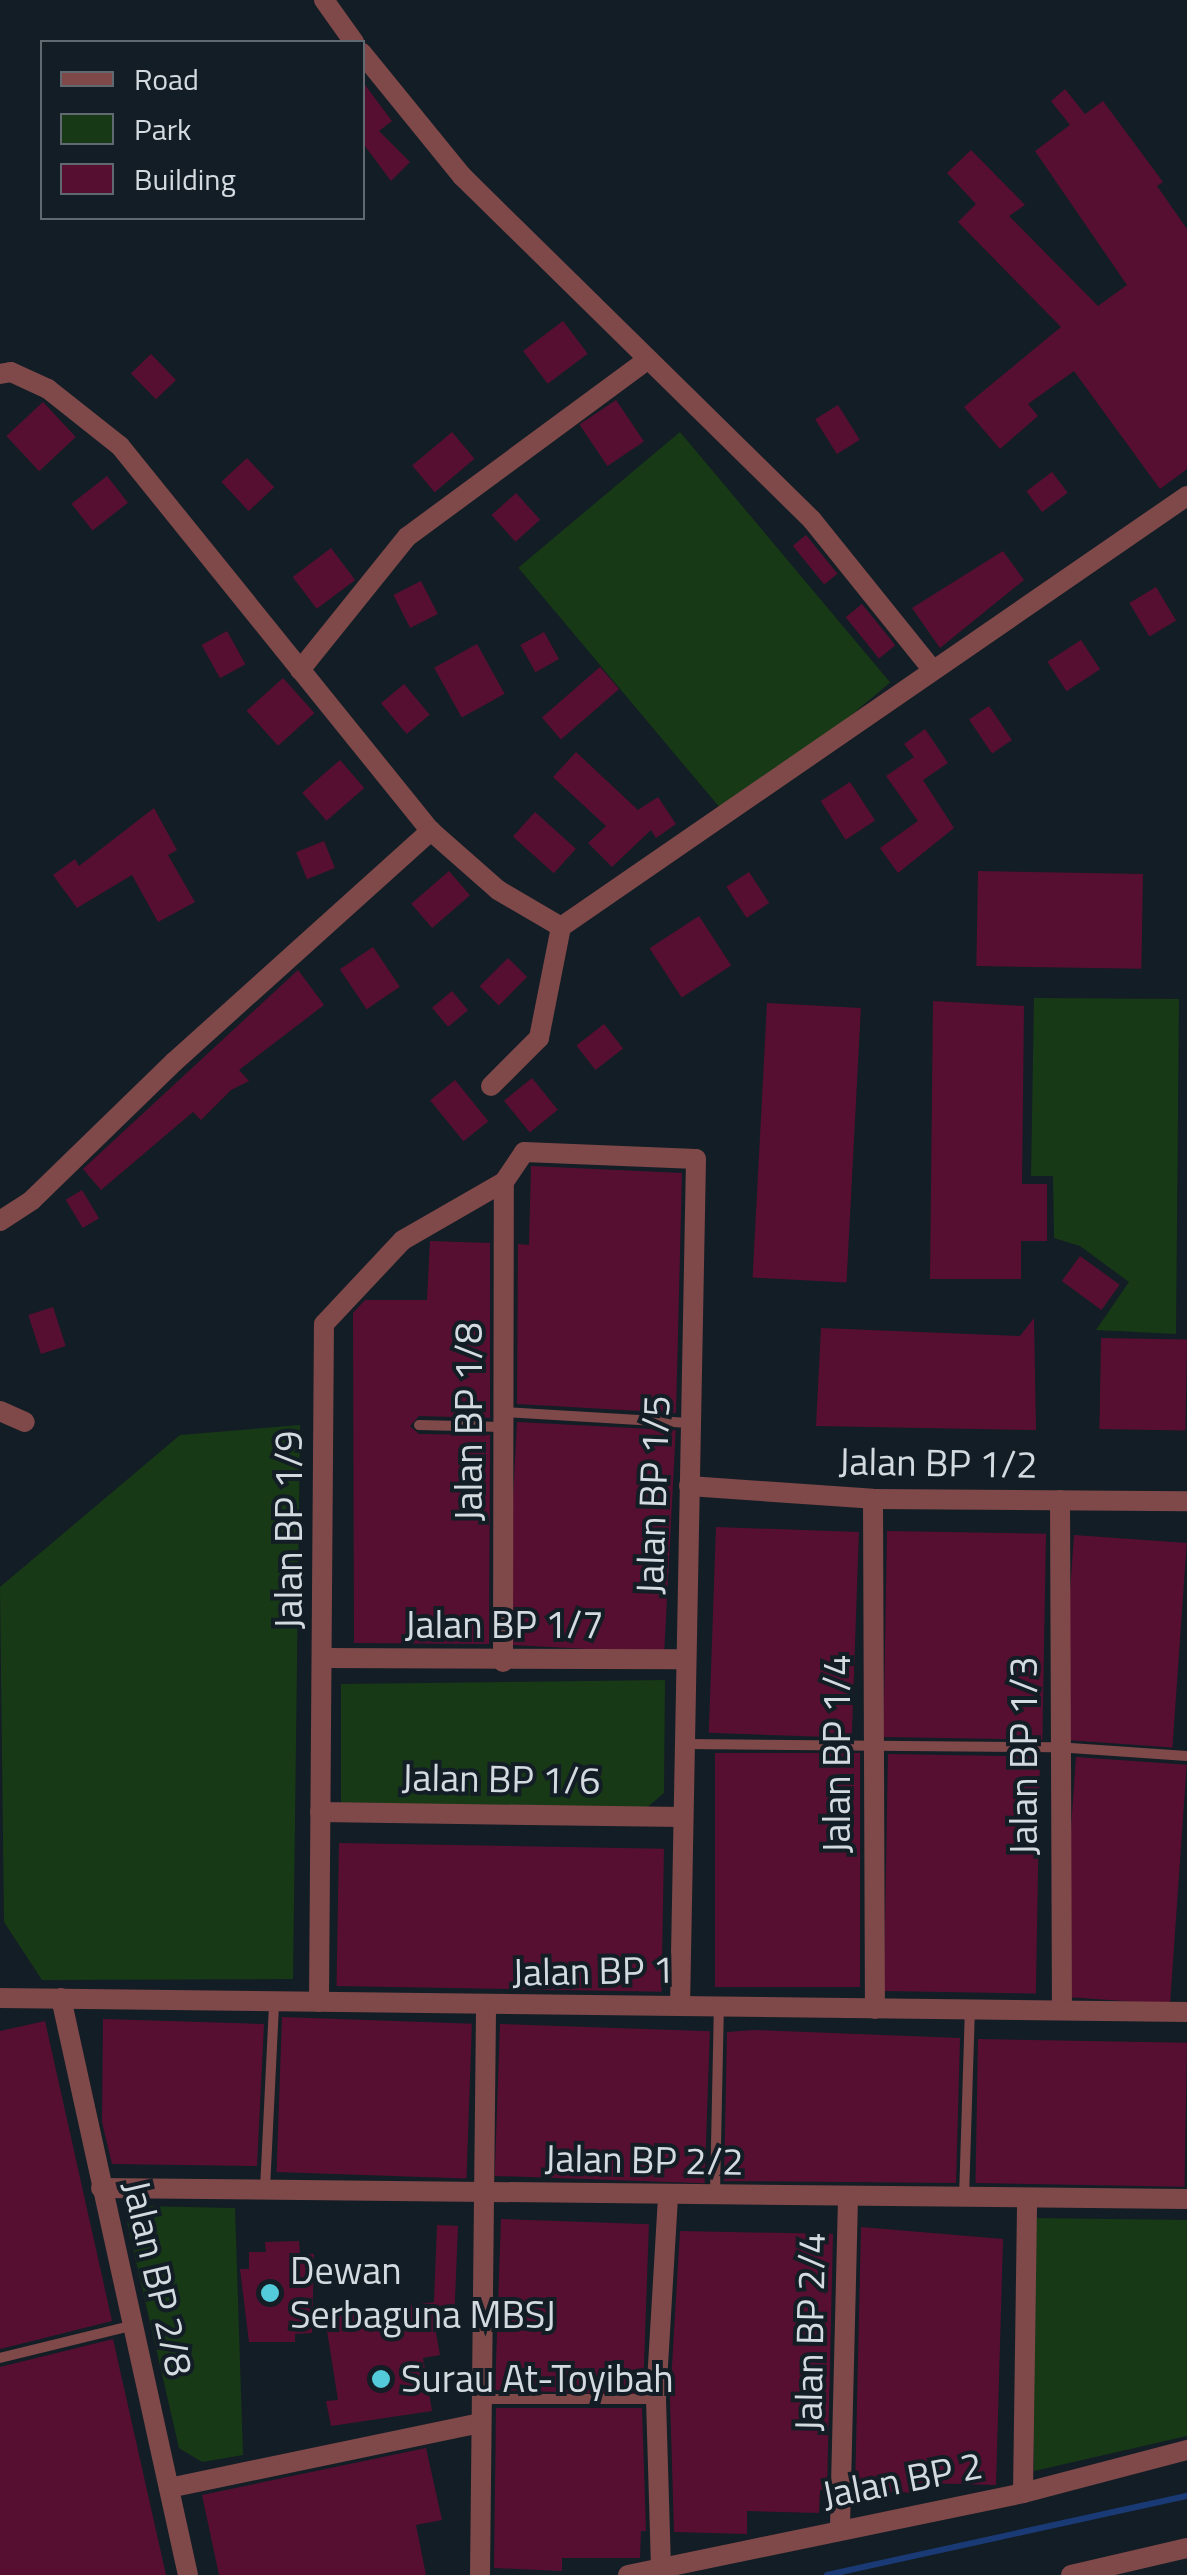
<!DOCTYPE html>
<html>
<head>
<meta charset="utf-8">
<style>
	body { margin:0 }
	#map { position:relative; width:1187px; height:2575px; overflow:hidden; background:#131d25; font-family:"Titillium Web",sans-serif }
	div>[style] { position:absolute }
	.green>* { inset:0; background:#183916; transform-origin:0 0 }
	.stream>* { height:6px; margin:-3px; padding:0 3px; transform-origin:3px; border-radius:3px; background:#1a3a75 }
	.building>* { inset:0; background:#570f31; transform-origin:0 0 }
	.service>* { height:10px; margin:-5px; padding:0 5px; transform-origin:5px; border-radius:5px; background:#7f4849 }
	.minor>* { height:20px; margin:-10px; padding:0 10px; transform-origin:10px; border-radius:10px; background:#7f4849 }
	.dots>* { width:28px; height:28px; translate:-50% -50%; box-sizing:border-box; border:5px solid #131d25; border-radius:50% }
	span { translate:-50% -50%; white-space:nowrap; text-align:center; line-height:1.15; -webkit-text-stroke:8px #131d25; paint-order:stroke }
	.street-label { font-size:38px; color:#d3dae0 }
	.poi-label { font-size:38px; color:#d3dae0 }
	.left { translate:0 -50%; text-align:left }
	.legend { position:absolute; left:40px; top:40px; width:325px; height:180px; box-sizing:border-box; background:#131d25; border:2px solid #606970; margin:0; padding:12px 18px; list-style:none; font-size:30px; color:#d3dae0 }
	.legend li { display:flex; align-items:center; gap:20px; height:50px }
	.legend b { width:50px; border:2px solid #606970 }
</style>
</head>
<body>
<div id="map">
	<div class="green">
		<div style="left:680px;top:432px;width:327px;height:211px;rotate:50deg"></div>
		<div style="clip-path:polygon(1034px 998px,1179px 999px,1176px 1334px,1096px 1330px,1129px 1282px,1080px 1246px,1054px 1238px,1053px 1176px,1031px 1176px)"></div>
		<div style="clip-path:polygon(300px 1425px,293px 1979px,42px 1980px,4px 1922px,0 1587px,180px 1435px)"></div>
		<div style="clip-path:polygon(665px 1680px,664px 1793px,643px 1811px,341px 1806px,341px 1684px)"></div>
		<div style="clip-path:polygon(141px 2206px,235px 2208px,243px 2455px,202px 2462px,179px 2448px,127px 2222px)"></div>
		<div style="clip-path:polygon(1031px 2218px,1187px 2220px,1187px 2436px,1034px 2471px)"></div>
	</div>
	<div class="stream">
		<div style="left:827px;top:2575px;width:369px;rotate:-12.4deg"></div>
	</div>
	<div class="building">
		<div style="clip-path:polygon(362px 81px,392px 121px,379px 131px,410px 162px,391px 181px,362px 142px)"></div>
		<div style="clip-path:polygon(1065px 89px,1085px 114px,1103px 101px,1163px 182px,1157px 186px,1187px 229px,1187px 469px,1160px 489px,1074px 371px,1028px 404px,1038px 416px,1000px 449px,964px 407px,1061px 327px,958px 222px,976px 204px,947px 173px,971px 150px,1025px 205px,1009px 216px,1098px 306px,1127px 285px,1035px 151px,1070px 125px,1051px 101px)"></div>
		<div style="left:563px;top:321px;width:41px;height:50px;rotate:53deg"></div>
		<div style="left:151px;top:354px;width:36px;height:28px;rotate:46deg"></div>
		<div style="left:616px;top:400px;width:50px;height:44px;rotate:56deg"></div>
		<div style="left:43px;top:402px;width:48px;height:50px;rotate:47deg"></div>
		<div style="left:838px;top:405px;width:41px;height:27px;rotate:58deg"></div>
		<div style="left:452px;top:432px;width:35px;height:52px;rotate:50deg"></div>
		<div style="left:247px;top:458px;width:40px;height:35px;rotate:47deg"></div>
		<div style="left:1052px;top:472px;width:26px;height:32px;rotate:53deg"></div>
		<div style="left:107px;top:476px;width:34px;height:45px;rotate:52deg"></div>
		<div style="left:516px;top:493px;width:36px;height:33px;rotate:48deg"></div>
		<div style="left:806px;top:535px;width:50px;height:17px;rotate:51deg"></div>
		<div style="left:331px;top:548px;width:40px;height:48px;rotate:53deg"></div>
		<div style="clip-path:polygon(1003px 551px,1024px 580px,940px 648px,912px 608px)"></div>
		<div style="left:421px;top:581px;width:37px;height:31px;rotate:63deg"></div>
		<div style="left:1156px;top:587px;width:39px;height:31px;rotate:59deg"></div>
		<div style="left:862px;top:604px;width:53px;height:21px;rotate:51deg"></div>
		<div style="left:227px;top:631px;width:38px;height:29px;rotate:61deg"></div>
		<div style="left:544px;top:632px;width:31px;height:27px;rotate:61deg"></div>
		<div style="left:1081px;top:640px;width:35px;height:40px;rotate:57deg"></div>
		<div style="left:477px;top:644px;width:57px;height:49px;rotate:61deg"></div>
		<div style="left:600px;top:667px;width:29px;height:77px;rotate:49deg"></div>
		<div style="left:283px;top:678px;width:47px;height:49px;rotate:48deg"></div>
		<div style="left:404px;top:684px;width:40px;height:30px;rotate:50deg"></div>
		<div style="left:989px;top:706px;width:41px;height:24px;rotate:56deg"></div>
		<div style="clip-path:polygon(925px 729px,948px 763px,923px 780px,954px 828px,898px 873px,880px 848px,918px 821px,886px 776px,914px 757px,904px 744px)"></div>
		<div style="clip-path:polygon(576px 752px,638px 810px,658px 797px,676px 824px,656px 838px,651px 830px,612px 867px,588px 843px,606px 826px,553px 777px)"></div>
		<div style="left:340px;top:760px;width:37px;height:50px;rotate:49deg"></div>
		<div style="left:850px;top:782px;width:46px;height:35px;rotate:57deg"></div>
		<div style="clip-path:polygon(154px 808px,177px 850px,168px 855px,195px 902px,158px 922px,132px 875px,77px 908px,53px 875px,75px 859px,79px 866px)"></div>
		<div style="left:535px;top:812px;width:55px;height:33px;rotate:42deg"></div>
		<div style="left:324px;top:841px;width:29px;height:30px;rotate:68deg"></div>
		<div style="left:449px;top:871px;width:32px;height:50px;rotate:49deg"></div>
		<div style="left:978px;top:871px;width:165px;height:95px;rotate:1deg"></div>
		<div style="left:749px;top:872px;width:37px;height:27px;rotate:57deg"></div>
		<div style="left:699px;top:916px;width:59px;height:59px;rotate:57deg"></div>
		<div style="left:373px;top:947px;width:48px;height:40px;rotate:56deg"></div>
		<div style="left:508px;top:958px;width:27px;height:40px;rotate:45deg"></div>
		<div style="clip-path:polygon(298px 970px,324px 1005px,239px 1070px,249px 1081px,231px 1090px,201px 1120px,193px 1112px,101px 1190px,83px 1169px)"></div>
		<div style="left:452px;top:991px;width:25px;height:26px;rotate:50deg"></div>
		<div style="clip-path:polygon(933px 1001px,1024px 1006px,1022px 1184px,1047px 1184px,1047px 1241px,1021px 1241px,1021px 1279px,930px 1279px)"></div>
		<div style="left:767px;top:1003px;width:94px;height:275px;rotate:3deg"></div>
		<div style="left:604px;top:1024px;width:31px;height:35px;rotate:52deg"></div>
		<div style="left:532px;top:1078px;width:41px;height:36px;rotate:51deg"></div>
		<div style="left:455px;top:1080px;width:53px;height:32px;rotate:51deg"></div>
		<div style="clip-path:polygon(531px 1166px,682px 1173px,676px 1413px,517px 1404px,518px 1244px,529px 1245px)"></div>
		<div style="left:82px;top:1190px;width:33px;height:19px;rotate:59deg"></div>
		<div style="clip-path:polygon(430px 1241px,490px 1243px,490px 1418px,419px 1416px,410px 1426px,419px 1434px,490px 1435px,489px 1644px,354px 1643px,353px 1313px,365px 1300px,427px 1300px)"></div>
		<div style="left:1080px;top:1256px;width:49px;height:31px;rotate:36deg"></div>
		<div style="left:53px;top:1307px;width:41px;height:26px;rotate:72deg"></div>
		<div style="clip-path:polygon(1034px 1318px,1036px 1430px,816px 1426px,821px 1328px,1020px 1336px)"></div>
		<div style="left:1101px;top:1338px;width:86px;height:91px;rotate:1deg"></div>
		<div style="left:517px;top:1422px;width:159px;height:223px;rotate:3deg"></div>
		<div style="left:716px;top:1527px;width:143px;height:206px;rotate:2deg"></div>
		<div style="left:887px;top:1531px;width:159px;height:206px;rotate:1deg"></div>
		<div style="left:1074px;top:1535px;width:113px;height:205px;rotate:4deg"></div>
		<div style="left:715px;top:1753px;width:145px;height:234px"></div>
		<div style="left:888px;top:1754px;width:152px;height:237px;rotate:1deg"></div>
		<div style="left:1076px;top:1757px;width:111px;height:240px;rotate:4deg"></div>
		<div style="left:339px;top:1843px;width:325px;height:143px;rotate:1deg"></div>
		<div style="left:282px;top:2017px;width:190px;height:155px;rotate:2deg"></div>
		<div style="clip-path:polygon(103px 2019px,264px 2024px,257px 2166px,112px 2164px,102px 2122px)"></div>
		<div style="clip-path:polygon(45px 2021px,112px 2321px,0 2349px,0 2031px)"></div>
		<div style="left:500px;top:2024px;width:210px;height:152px;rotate:2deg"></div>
		<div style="clip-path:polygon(754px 2030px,960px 2038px,956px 2183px,724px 2181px,727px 2032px)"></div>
		<div style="left:978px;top:2039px;width:209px;height:144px;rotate:1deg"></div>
		<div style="left:501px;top:2219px;width:148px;height:171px;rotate:2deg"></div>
		<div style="clip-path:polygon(437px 2225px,458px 2226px,454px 2323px,434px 2322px,440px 2355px,423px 2358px,432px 2411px,331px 2426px,326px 2401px,338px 2400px,325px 2318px,434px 2302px)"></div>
		<div style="clip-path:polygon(861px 2227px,1003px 2239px,996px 2485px,924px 2483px,924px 2493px,855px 2491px)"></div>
		<div style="clip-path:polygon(680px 2231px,833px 2234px,827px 2490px,820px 2490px,819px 2513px,747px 2511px,747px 2534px,674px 2532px,670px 2399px)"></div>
		<div style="clip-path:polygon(299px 2241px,300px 2254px,314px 2254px,312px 2333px,295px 2334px,295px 2342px,249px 2342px,240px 2269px,249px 2269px,249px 2252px,266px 2252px,265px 2242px)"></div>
		<div style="clip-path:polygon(113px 2339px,166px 2575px,0 2575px,0 2367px)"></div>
		<div style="clip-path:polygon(496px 2408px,642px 2408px,646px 2531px,641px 2531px,640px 2558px,562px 2558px,562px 2571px,494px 2568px)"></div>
		<div style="clip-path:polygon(426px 2448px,442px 2520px,416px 2525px,426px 2575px,219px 2575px,202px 2495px)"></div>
	</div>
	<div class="service">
		<div style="left:504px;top:1412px;width:186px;rotate:3.4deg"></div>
		<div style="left:419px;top:1425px;width:84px;rotate:1.4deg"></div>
		<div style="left:684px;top:1744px;width:372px;rotate:0.5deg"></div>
		<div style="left:1056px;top:1747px;width:131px;rotate:3.9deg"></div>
		<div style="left:265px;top:2189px;width:187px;rotate:-87.2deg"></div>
		<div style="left:715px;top:2193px;width:188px;rotate:-88.8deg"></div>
		<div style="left:964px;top:2198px;width:188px;rotate:-88.2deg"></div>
		<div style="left:0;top:2358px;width:138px;rotate:-13.8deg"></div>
		<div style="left:482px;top:2399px;width:173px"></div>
	</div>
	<div class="minor">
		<div style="left:324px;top:0;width:52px;rotate:54.5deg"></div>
		<div style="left:362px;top:53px;width:159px;rotate:50.9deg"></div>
		<div style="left:462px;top:176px;width:491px;rotate:44.5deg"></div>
		<div style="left:812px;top:520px;width:191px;rotate:51.2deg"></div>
		<div style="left:0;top:374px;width:11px;rotate:-10deg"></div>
		<div style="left:11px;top:372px;width:41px;rotate:24.7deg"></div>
		<div style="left:48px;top:389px;width:92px;rotate:38.4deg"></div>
		<div style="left:120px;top:446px;width:495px;rotate:51.1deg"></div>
		<div style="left:300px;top:670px;width:171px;rotate:-51.2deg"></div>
		<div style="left:407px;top:537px;width:297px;rotate:-36.4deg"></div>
		<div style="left:491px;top:1086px;width:68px;rotate:-45deg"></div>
		<div style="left:539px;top:1038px;width:113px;rotate:-78.8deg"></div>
		<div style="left:0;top:1221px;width:38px;rotate:-33deg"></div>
		<div style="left:32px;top:1200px;width:198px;rotate:-44.2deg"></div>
		<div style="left:174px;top:1062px;width:346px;rotate:-42deg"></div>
		<div style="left:431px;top:831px;width:89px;rotate:41.4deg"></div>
		<div style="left:498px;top:890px;width:73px;rotate:30.4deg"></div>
		<div style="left:561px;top:927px;width:760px;rotate:-34.55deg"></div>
		<div style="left:0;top:1411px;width:27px;rotate:24deg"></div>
		<div style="left:689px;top:1486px;width:184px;rotate:4deg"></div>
		<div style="left:873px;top:1499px;width:314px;rotate:0.4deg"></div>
		<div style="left:873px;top:1499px;width:510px;rotate:89.78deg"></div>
		<div style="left:1060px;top:1500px;width:510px;rotate:89.78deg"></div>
		<div style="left:324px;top:1658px;width:360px;rotate:0.2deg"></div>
		<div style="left:503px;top:1662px;width:480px;rotate:-89.9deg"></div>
		<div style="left:320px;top:1812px;width:362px;rotate:0.8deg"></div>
		<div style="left:0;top:1998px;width:1187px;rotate:0.68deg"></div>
		<div style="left:61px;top:1998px;width:591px;rotate:77.59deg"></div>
		<div style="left:319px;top:2002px;width:678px;rotate:-89.58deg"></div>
		<div style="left:324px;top:1324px;width:115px;rotate:-46.8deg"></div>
		<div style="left:403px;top:1240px;width:116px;rotate:-29.9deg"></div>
		<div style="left:504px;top:1182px;width:36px;rotate:-56deg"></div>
		<div style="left:524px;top:1152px;width:172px;rotate:2.3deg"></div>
		<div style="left:696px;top:1159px;width:846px;rotate:91.08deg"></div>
		<div style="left:101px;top:2188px;width:1086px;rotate:0.58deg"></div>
		<div style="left:169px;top:2488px;width:318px;rotate:-11.8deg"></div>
		<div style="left:1023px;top:2493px;width:293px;rotate:-89.2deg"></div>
		<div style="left:840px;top:2526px;width:327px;rotate:-88.6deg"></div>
		<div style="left:661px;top:2568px;width:169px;rotate:-91.7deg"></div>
		<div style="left:656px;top:2399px;width:202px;rotate:-86.6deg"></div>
		<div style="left:480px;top:2575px;width:567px;rotate:-89.39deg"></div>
		<div style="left:628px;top:2575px;width:403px;rotate:-11.7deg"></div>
		<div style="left:1023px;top:2493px;width:170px;rotate:-14.7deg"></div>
		<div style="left:1071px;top:2575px;width:119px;rotate:-13.1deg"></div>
	</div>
	<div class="dots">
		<div style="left:270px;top:2293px;background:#53cbda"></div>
		<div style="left:381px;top:2379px;background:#53cbda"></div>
	</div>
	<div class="street-label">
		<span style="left:469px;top:1422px;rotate:-90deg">Jalan BP 1/8</span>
		<span style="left:938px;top:1463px;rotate:1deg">Jalan BP 1/2</span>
		<span style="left:653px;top:1495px;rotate:-88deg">Jalan BP 1/5</span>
		<span style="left:289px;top:1530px;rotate:-90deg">Jalan BP 1/9</span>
		<span style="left:504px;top:1625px">Jalan BP 1/7</span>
		<span style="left:837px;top:1754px;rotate:-90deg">Jalan BP 1/4</span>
		<span style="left:1024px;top:1756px;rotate:-90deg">Jalan BP 1/3</span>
		<span style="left:501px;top:1779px;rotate:1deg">Jalan BP 1/6</span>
		<span style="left:593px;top:1971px;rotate:-1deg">Jalan BP 1</span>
		<span style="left:644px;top:2160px;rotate:1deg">Jalan BP 2/2</span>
		<span style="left:158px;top:2278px;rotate:77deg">Jalan BP 2/8</span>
		<span style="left:810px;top:2332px;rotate:-89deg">Jalan BP 2/4</span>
		<span style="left:902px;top:2480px;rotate:-11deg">Jalan BP 2</span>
	</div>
	<div class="poi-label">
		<span class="left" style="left:290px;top:2293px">Dewan<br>Serbaguna MBSJ</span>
		<span class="left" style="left:401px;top:2379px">Surau At-Toyibah</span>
	</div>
	<ul class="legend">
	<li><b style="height:12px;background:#7f4849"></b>Road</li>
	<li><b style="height:28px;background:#183916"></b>Park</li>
	<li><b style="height:28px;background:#570f31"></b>Building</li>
	</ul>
</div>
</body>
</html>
